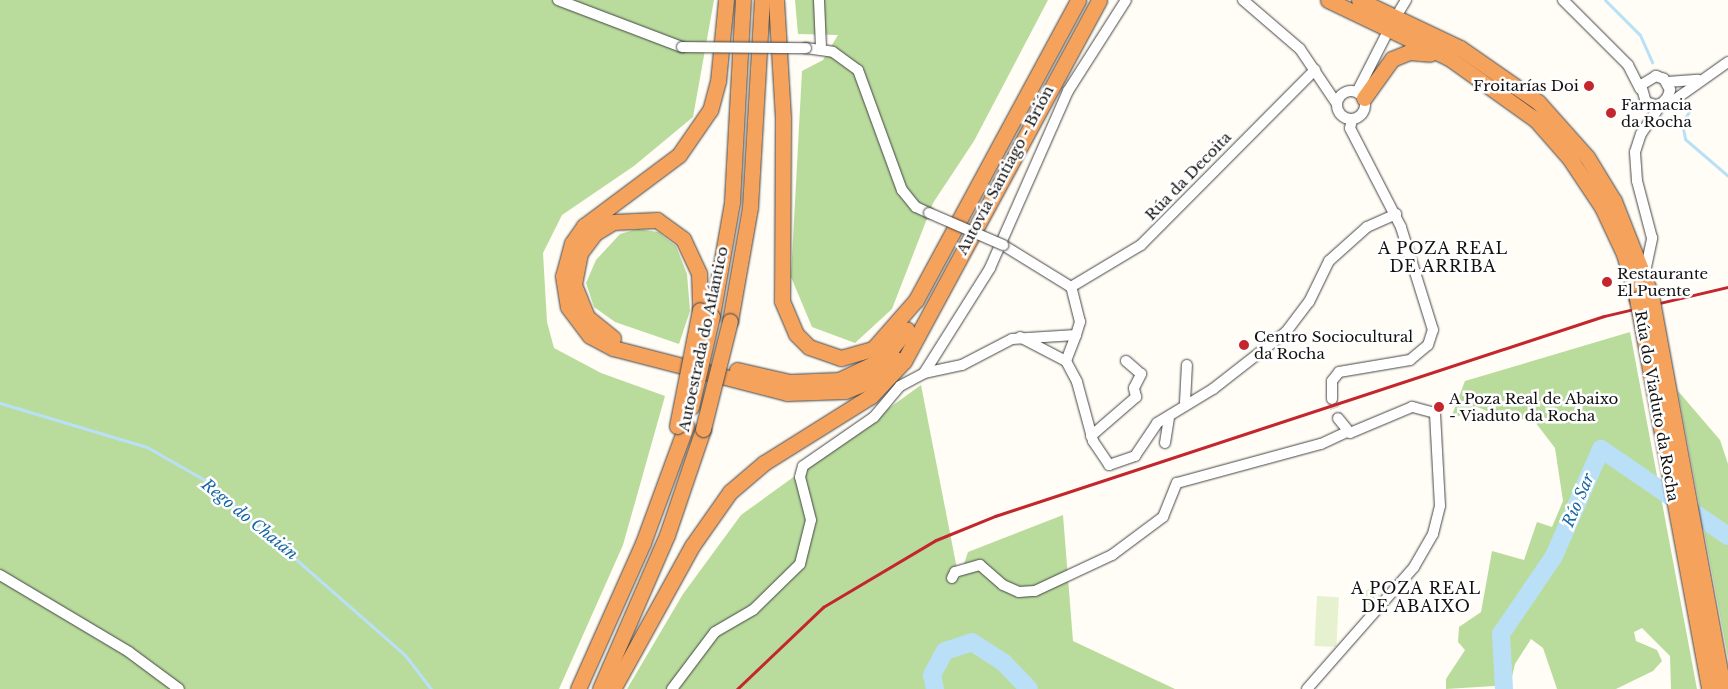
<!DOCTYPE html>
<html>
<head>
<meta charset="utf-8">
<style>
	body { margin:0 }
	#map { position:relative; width:1728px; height:689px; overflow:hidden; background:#fffdf5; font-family:"Libre Baskerville",serif }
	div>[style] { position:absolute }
	.green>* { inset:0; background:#d5ebbd }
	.round { border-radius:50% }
	.forest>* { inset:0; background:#b9dc9c }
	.pitch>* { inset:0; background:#e6f2cf; transform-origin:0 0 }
	.stream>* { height:3px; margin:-1.5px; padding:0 1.5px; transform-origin:1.5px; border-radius:1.5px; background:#b9e0f7 }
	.river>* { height:18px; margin:-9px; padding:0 9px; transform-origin:9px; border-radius:9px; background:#b9e0f7 }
	.minor-tunnel>* { height:10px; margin-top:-5px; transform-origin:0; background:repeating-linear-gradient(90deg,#dbdad3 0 10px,transparent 0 15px) }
	.roads { filter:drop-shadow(0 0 1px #444) drop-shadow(0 0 1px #444) }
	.minor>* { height:10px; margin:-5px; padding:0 5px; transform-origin:5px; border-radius:5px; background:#fff }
	.minor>.ring { margin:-5px; padding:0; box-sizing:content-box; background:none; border:10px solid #fff; border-radius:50% }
	.highway>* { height:15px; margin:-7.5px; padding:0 7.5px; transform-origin:7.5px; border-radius:7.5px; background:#f5a25d }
	.rail>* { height:3px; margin:-1.5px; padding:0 1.5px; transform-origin:1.5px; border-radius:1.5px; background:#c4262e }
	.bridges { filter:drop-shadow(0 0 1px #444) drop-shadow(0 0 1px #444) }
	.minor-bridge>* { height:10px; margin:-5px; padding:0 5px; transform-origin:5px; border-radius:5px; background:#fff }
	.highway-bridge>* { height:15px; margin:-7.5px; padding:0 7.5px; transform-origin:7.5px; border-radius:7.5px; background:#f5a25d }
	.dots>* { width:14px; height:14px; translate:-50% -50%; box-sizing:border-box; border:2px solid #fff; border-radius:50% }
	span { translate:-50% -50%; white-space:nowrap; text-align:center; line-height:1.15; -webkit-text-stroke:5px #fff; paint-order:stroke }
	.poi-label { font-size:15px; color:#111 }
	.right { translate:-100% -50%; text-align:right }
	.left { translate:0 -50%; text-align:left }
	.street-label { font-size:15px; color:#111 }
	.neighbourhood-label { font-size:16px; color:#111; letter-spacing:1px }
	.water-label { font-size:16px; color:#1768a6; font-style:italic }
</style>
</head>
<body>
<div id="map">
	<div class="green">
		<div class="round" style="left:1363px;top:589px;width:16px;height:16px"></div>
	</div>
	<div class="forest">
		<div style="clip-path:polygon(0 0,714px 0,693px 117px,634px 166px,562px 215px,543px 253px,547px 322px,554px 348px,601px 373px,665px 396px,623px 545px,559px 689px,0 689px)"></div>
		<div style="clip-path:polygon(795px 0,1048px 0,974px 141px,933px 203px,892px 309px,855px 343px,812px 327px,791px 277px,802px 71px,823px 60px,838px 35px,798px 34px)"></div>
		<div style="clip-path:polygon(638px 229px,658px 232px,676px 246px,687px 274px,690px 311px,679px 344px,615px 322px,594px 307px,586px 283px,596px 260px,620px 234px)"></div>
		<div style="clip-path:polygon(1630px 332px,1697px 689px,1671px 689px,1670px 656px,1642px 628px,1634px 632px,1636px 641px,1657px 650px,1662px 661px,1653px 671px,1616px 689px,1557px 689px,1543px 648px,1531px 639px,1515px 664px,1510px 685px,1446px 689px,1446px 679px,1465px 650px,1458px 642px,1459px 627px,1481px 612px,1492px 551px,1524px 560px,1537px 522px,1552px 527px,1563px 501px,1555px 448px,1532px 418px,1510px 421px,1475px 406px,1469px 417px,1452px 415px,1465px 381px)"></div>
		<div style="clip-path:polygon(921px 385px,959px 579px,968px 552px,1063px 515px,1073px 641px,1175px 689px,627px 689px,683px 594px,741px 515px)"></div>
		<div style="clip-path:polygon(1678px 391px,1720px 440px,1728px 464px,1728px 658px)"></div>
	</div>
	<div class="pitch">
		<div style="left:1317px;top:596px;width:22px;height:50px;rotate:3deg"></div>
	</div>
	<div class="stream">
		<div style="left:1605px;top:0;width:49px;rotate:45deg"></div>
		<div style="left:1640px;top:35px;width:30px;rotate:66deg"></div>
		<div style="left:1683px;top:101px;width:11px;rotate:52deg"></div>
		<div style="left:1690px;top:110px;width:15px;rotate:122deg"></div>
		<div style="left:1682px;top:123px;width:16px;rotate:79deg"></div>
		<div style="left:1685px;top:139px;width:57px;rotate:40.7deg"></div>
		<div style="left:0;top:403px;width:153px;rotate:16.7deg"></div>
		<div style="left:147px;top:447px;width:70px;rotate:29.8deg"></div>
		<div style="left:208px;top:482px;width:262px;rotate:41.3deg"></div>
		<div style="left:405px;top:655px;width:43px;rotate:52.6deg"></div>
	</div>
	<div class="river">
		<div style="left:935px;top:689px;width:14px;rotate:-102deg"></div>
		<div style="left:932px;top:675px;width:27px;rotate:-62deg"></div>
		<div style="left:945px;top:651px;width:28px;rotate:-18deg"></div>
		<div style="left:972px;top:642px;width:37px;rotate:33deg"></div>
		<div style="left:1003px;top:662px;width:37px;rotate:46deg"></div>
		<div style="left:1504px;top:689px;width:55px;rotate:-93.1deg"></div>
		<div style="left:1501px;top:634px;width:94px;rotate:-55.8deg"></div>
		<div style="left:1554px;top:556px;width:117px;rotate:-66.3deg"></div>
		<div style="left:1601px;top:449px;width:154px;rotate:34.4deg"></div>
	</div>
	<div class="minor-tunnel">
		<div style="left:1332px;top:399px;width:20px;rotate:72deg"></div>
	</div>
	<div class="roads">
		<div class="minor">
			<div style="left:558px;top:0;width:133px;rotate:20.8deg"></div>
			<div style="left:819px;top:0;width:48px;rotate:87.6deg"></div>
			<div style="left:1243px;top:0;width:75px;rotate:40.7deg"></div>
			<div style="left:1300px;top:49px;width:66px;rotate:56.1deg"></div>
			<div style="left:1563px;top:0;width:92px;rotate:45deg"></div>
			<div style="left:1628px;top:65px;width:27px;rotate:63deg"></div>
			<div style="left:1400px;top:10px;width:12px;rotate:-59deg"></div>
			<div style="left:806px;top:48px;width:27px;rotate:8deg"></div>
			<div style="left:833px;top:52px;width:31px;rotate:36deg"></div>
			<div style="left:858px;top:70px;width:128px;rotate:69.9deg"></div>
			<div style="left:902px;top:190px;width:22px;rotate:51deg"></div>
			<div style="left:916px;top:207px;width:14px;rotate:25deg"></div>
			<div style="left:1667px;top:82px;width:31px;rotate:-4deg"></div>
			<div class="ring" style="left:1337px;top:91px;width:18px;height:18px"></div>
			<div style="left:1357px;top:92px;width:62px;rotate:-63deg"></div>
			<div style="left:1645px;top:272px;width:35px;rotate:-78deg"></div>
			<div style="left:1652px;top:238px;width:59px;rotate:-104.7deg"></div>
			<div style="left:1637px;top:181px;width:29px;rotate:-94deg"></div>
			<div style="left:1635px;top:152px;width:19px;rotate:-72deg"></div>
			<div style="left:1641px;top:134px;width:36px;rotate:-56deg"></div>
			<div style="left:1661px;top:104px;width:8px;rotate:-45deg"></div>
			<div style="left:1667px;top:98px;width:9px;rotate:-69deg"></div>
			<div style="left:1670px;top:90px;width:13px;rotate:-119deg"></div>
			<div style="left:1664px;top:79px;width:9px;rotate:-159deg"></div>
			<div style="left:1656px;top:76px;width:17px;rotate:149deg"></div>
			<div style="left:1641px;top:85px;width:18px;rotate:74deg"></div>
			<div style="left:1646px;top:102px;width:10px;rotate:17deg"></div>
			<div style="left:1656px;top:105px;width:5px;rotate:-11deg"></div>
			<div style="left:1661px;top:104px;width:9px;rotate:-6deg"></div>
			<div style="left:1670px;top:103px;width:71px;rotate:-35.3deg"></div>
			<div style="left:1071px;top:287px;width:82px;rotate:-31deg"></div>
			<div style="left:1141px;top:245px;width:247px;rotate:-45.2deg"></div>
			<div style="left:1020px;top:337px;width:52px;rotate:27.6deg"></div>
			<div style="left:1066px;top:361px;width:24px;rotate:62deg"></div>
			<div style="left:1077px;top:382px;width:61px;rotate:74.8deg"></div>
			<div style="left:1093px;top:441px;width:29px;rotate:56deg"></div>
			<div style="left:1109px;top:465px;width:28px;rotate:-19deg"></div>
			<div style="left:1135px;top:456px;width:40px;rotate:-56deg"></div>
			<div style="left:1157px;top:423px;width:66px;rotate:-31.3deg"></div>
			<div style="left:1213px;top:389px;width:93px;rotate:-38deg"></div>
			<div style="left:1286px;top:332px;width:38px;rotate:-53deg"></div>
			<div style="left:1309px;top:302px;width:46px;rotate:-64deg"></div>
			<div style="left:1329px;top:261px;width:51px;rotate:-41.8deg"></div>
			<div style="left:1367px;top:227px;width:32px;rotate:-24deg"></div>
			<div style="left:1066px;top:361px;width:28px;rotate:-69deg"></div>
			<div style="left:924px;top:373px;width:124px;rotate:-57.8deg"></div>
			<div style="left:990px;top:268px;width:193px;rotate:-66.2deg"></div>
			<div style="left:1068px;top:91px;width:108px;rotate:-57.5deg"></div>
			<div style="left:1332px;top:399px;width:18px;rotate:-90deg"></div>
			<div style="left:1332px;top:381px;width:11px;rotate:-52deg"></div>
			<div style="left:1339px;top:372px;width:72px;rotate:-9.6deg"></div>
			<div style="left:1410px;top:360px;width:23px;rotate:-40deg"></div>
			<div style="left:1428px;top:345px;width:16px;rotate:-72deg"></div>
			<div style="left:1433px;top:330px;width:108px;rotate:-107.3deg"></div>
			<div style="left:1401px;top:227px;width:111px;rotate:-117.3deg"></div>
			<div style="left:1350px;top:128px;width:8px;rotate:-76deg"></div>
			<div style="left:1185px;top:402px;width:37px;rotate:-87deg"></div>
			<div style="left:1091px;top:436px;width:60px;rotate:-40.9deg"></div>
			<div style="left:1136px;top:397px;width:9px;rotate:-103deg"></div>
			<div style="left:1134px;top:388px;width:16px;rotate:-63deg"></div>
			<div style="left:1141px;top:374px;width:20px;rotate:-139deg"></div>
			<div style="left:1165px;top:443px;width:26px;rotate:-81deg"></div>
			<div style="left:0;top:575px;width:150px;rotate:30.8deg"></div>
			<div style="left:129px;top:652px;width:62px;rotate:36.5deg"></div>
			<div style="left:952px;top:578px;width:7px;rotate:-63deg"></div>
			<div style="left:955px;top:572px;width:26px;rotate:-16deg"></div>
			<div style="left:980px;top:565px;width:30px;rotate:41deg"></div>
			<div style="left:1003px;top:585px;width:17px;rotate:24deg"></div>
			<div style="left:1019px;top:592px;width:16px;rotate:-4deg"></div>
			<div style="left:1035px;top:591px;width:85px;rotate:-25.1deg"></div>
			<div style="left:1112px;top:555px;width:64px;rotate:-36.7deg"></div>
			<div style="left:1163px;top:517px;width:37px;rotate:-68deg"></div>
			<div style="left:1177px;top:483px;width:149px;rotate:-15.2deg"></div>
			<div style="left:1321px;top:444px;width:29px;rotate:-25deg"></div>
			<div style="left:672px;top:689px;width:71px;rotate:-53deg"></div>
			<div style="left:715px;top:632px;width:44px;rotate:-30.1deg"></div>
			<div style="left:753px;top:610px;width:66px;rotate:-44.4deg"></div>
			<div style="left:800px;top:564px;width:45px;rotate:-76deg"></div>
			<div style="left:811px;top:520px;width:44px;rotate:-104.3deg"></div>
			<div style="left:800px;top:477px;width:11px;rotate:-75deg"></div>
			<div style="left:803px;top:466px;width:86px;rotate:-34.6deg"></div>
			<div style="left:874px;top:417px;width:40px;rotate:-50deg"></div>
			<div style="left:900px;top:386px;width:27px;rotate:-28deg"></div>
			<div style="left:924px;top:373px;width:39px;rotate:-12deg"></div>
			<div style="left:962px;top:365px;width:56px;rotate:-27.5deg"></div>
			<div style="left:1012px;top:339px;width:64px;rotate:-3.6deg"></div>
			<div style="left:1076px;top:335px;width:14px;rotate:-73deg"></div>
			<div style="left:1080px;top:322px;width:36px;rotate:-104deg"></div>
			<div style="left:1071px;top:287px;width:80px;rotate:-148.3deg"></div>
			<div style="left:1307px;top:689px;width:162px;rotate:-48.7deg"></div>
			<div style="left:1414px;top:567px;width:38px;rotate:-60deg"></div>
			<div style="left:1433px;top:534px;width:29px;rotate:-76deg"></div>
			<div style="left:1440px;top:506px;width:93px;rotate:-93.1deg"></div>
			<div style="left:1435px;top:413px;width:24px;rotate:-165deg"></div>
			<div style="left:1412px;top:407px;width:67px;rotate:157.2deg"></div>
			<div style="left:1350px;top:433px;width:19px;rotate:-129deg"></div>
		</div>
		<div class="highway">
			<div style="left:726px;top:0;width:81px;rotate:95.6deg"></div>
			<div style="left:718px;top:81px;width:30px;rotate:105deg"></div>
			<div style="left:710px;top:110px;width:55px;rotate:124.6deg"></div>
			<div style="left:679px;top:155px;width:119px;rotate:143.2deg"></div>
			<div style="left:584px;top:226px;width:21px;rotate:125deg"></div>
			<div style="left:572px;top:243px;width:34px;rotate:105deg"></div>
			<div style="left:563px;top:276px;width:31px;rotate:81deg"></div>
			<div style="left:568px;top:307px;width:36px;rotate:53deg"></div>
			<div style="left:590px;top:336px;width:26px;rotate:28deg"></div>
			<div style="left:613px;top:348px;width:180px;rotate:14.5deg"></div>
			<div style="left:787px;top:393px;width:58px;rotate:-2deg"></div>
			<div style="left:845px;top:391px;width:22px;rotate:-22deg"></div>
			<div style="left:865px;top:383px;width:39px;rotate:-38deg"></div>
			<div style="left:776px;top:0;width:117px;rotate:86.6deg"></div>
			<div style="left:783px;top:117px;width:184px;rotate:90.3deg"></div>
			<div style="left:782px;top:301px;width:36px;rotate:67deg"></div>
			<div style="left:796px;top:334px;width:18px;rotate:45deg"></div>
			<div style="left:809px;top:347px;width:34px;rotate:19deg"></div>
			<div style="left:841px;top:358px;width:33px;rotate:-16deg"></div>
			<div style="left:873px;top:349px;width:65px;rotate:-48.7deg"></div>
			<div style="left:916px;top:300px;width:341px;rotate:-61.6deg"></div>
			<div style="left:1328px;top:0;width:134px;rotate:25.6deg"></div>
			<div style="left:1449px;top:58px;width:107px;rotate:35.5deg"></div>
			<div style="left:1536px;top:120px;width:52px;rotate:48.9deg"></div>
			<div style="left:1570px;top:159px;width:58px;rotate:56.3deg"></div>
			<div style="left:1602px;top:207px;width:52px;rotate:64.9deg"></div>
			<div style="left:1624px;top:254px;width:47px;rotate:73.9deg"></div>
			<div style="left:1359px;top:0;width:112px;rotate:25.4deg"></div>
			<div style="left:1460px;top:48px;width:95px;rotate:34.7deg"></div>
			<div style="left:1538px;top:102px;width:74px;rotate:48.3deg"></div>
			<div style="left:1587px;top:157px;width:52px;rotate:58.5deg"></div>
			<div style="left:1614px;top:201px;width:101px;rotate:68.5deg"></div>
			<div style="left:1364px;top:98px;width:48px;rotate:-54.3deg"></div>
			<div style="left:1392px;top:59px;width:18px;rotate:-22deg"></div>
			<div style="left:1409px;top:52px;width:21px;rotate:5deg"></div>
			<div style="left:712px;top:316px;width:116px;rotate:-80deg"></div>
			<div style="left:732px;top:202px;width:202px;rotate:-86.9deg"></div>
			<div style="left:730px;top:321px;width:116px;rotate:-80deg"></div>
			<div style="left:750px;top:207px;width:207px;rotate:-86.7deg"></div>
			<div style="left:613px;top:338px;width:33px;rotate:-141deg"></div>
			<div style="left:587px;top:317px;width:35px;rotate:-112deg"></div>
			<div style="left:574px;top:284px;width:32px;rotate:-79deg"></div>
			<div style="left:580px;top:253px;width:25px;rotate:-53deg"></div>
			<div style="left:595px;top:233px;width:21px;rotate:-31deg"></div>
			<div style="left:613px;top:222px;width:44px;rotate:-2.6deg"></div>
			<div style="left:657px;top:220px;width:32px;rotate:36deg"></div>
			<div style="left:683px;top:239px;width:38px;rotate:65deg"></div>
			<div style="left:699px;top:273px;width:37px;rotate:88deg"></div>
			<div style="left:737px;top:370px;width:54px;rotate:12.8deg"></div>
			<div style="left:790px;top:382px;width:49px;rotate:-2.3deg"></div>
			<div style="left:839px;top:380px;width:49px;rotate:-25.5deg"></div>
			<div style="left:883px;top:359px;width:38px;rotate:-51deg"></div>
			<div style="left:578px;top:689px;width:160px;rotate:-66deg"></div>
			<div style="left:643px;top:543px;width:125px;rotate:-69.8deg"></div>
			<div style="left:600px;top:689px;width:168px;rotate:-66.5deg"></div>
			<div style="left:667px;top:535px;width:112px;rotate:-71.2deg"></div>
			<div style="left:613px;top:689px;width:163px;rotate:-61.1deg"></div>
			<div style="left:692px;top:546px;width:66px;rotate:-54.9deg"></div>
			<div style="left:730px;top:492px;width:45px;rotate:-40.5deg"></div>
			<div style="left:764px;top:463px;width:126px;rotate:-32.1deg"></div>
			<div style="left:871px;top:396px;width:48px;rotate:-46.7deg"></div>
			<div style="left:904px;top:361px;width:410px;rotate:-61.6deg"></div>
		</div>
	</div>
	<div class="rail">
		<div style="left:737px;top:689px;width:119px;rotate:-43.6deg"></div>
		<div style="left:823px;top:607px;width:131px;rotate:-30.7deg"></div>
		<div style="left:936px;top:540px;width:64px;rotate:-22.1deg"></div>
		<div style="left:995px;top:516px;width:641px;rotate:-18.18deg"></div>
		<div style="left:1604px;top:316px;width:127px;rotate:-13.2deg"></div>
	</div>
	<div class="bridges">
		<div class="minor-bridge">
			<div style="left:682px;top:47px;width:124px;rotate:0.5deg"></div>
			<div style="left:929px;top:213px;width:81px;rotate:23.4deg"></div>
		</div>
		<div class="highway-bridge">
			<div style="left:1651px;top:295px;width:400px;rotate:79.6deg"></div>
			<div style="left:1637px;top:299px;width:397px;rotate:79.5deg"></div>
			<div style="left:691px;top:407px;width:93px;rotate:-77deg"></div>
			<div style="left:677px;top:426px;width:118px;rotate:-78.8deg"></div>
			<div style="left:703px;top:429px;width:111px;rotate:-76deg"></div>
		</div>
	</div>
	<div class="dots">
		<div style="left:1589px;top:86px;background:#c4262e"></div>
		<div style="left:1611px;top:113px;background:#c4262e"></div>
		<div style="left:1607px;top:282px;background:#c4262e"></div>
		<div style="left:1244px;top:345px;background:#c4262e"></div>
		<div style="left:1439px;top:407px;background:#c4262e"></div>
	</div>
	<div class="poi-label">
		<span class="right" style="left:1579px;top:86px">Froitarías Doi</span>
		<span class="left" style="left:1621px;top:113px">Farmacia<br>da Rocha</span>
		<span class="left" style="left:1617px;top:282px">Restaurante<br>El Puente</span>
		<span class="left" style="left:1254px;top:345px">Centro Sociocultural<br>da Rocha</span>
		<span class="left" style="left:1449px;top:407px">A Poza Real de Abaixo<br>- Viaduto da Rocha</span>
	</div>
	<div class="street-label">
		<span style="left:1005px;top:170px;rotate:-62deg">Autovía Santiago - Brión</span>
		<span style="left:1188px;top:176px;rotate:-46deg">Rúa da Decoita</span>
		<span style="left:703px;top:339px;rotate:-78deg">Autoestrada do Atlántico</span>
		<span style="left:1657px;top:406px;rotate:80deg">Rúa do Viaduto da Rocha</span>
	</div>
	<div class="neighbourhood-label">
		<span style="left:1443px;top:257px">A POZA REAL<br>DE ARRIBA</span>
		<span style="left:1416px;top:597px">A POZA REAL<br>DE ABAIXO</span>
	</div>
	<div class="water-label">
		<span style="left:1578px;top:500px;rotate:-67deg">Río Sar</span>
		<span style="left:250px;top:519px;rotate:39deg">Rego do Chaián</span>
	</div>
</div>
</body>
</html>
